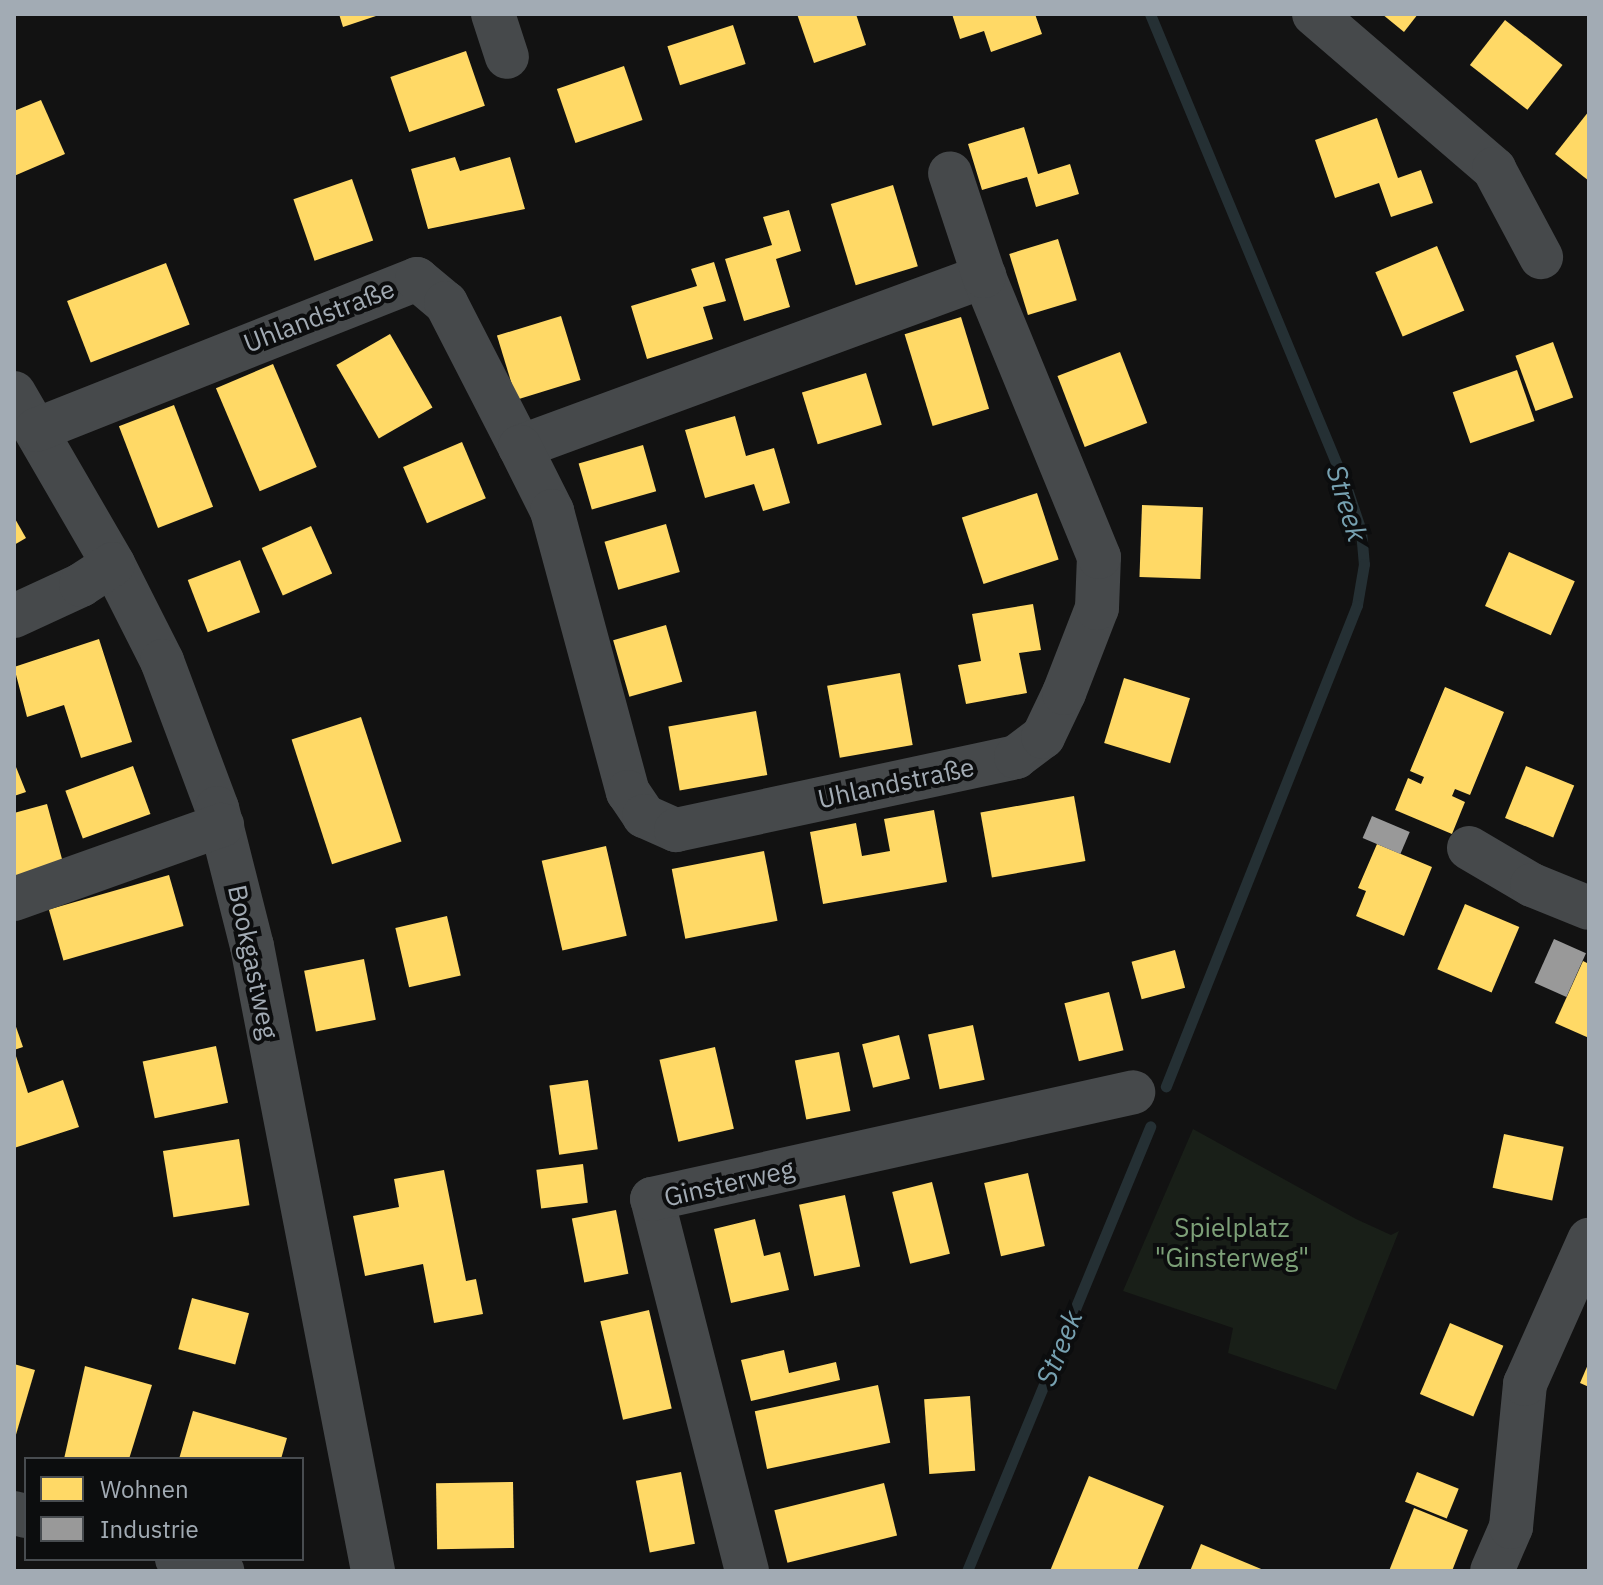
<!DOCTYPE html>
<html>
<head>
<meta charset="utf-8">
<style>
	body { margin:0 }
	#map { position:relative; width:1603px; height:1585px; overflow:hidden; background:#121212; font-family:"IBM Plex Sans",sans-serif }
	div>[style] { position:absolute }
	.green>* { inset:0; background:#191f18 }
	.homes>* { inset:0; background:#ffd966; transform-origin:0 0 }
	.industry>* { inset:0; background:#999; transform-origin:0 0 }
	.stream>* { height:11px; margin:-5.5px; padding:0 5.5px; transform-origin:5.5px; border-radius:5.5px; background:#253034 }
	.minor>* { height:44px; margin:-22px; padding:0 22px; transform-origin:22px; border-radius:22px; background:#46494b }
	span { translate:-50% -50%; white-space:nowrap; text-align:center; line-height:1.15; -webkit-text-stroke:8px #0c0d0e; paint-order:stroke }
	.street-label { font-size:26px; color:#a2abb4 }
	.park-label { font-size:26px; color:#7da078 }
	.water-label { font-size:28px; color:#77a1b1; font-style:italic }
	.frame { position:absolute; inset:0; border:16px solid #a2abb4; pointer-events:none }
	.legend { position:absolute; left:24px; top:1457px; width:280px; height:104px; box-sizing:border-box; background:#0c0d0e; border:2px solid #484c50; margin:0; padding:10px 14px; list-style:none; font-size:24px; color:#a2abb4 }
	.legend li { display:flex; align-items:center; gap:16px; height:40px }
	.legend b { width:40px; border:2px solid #484c50 }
</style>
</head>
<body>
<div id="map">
	<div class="green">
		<div style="clip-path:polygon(1193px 1129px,1356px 1219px,1391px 1235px,1399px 1231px,1336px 1390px,1228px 1353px,1233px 1328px,1123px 1291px)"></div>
	</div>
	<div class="homes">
		<div style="clip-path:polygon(339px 14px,379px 14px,379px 15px,343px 27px)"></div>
		<div style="clip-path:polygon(797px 14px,856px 14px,866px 45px,814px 63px)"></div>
		<div style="clip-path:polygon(952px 14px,1035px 14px,1042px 34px,991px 52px,984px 31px,960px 39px)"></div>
		<div style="clip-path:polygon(1382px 14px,1418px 14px,1404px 32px)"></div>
		<div style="left:1505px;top:20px;width:73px;height:57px;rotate:38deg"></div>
		<div style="left:733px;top:25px;width:41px;height:69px;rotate:72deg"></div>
		<div style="left:466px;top:51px;width:58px;height:80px;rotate:71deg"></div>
		<div style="left:624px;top:66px;width:57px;height:71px;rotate:71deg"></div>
		<div style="clip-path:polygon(41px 100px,65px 154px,14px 176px,14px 111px)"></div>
		<div style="clip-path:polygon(1589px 111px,1589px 181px,1555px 154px)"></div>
		<div style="clip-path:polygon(1377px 118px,1398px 178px,1421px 170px,1433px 203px,1391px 217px,1379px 183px,1335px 198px,1315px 140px)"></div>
		<div style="clip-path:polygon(1024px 127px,1038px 174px,1070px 164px,1079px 194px,1036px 207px,1027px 177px,982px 190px,968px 144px)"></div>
		<div style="clip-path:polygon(455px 157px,460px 171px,510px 157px,525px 209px,428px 229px,411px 169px)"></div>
		<div style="left:352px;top:179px;width:65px;height:62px;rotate:71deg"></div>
		<div style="left:893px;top:185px;width:85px;height:65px;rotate:73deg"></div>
		<div style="clip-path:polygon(789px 210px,801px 251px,776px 259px,790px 307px,744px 321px,725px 259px,772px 245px,763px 217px)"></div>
		<div style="left:1058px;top:239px;width:64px;height:51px;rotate:73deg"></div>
		<div style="left:1437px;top:246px;width:70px;height:67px;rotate:67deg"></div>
		<div style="clip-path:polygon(714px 262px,726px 301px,703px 307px,713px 339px,647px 359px,631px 306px,697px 286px,691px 269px)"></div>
		<div style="left:166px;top:263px;width:66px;height:106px;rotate:69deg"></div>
		<div style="left:561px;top:316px;width:67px;height:67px;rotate:73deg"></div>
		<div style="left:961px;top:317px;width:96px;height:59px;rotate:73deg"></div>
		<div style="left:390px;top:334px;width:85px;height:62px;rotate:60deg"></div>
		<div style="left:1553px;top:342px;width:59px;height:40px;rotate:70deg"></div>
		<div style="left:1120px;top:352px;width:76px;height:67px;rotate:69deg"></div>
		<div style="left:273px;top:364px;width:112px;height:62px;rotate:67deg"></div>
		<div style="left:1517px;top:370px;width:54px;height:68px;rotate:71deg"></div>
		<div style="left:866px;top:373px;width:54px;height:67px;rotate:73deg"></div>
		<div style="left:174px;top:405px;width:109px;height:59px;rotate:69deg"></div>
		<div style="clip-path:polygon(735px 416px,746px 456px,774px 448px,790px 503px,763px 511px,754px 484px,705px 498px,685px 430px)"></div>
		<div style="left:462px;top:442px;width:61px;height:64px;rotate:67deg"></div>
		<div style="left:643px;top:445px;width:48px;height:67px;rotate:74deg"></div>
		<div style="left:1037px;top:493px;width:70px;height:79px;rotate:72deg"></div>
		<div style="left:1142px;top:505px;width:61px;height:72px;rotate:2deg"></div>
		<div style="clip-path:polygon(14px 517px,26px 538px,14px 545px)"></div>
		<div style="left:666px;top:524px;width:50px;height:64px;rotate:74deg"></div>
		<div style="left:311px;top:526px;width:52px;height:54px;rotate:66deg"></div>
		<div style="left:1509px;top:552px;width:72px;height:59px;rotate:24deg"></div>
		<div style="left:240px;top:560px;width:56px;height:56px;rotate:69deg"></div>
		<div style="clip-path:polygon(1033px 604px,1041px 650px,1019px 653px,1027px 693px,966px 704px,958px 665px,981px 661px,972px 614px)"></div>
		<div style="left:666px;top:625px;width:59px;height:55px;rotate:74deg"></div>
		<div style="clip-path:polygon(99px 639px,132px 742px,81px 758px,64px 705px,27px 717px,14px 667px)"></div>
		<div style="left:900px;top:673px;width:73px;height:74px;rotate:80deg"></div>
		<div style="left:1124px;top:678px;width:69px;height:68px;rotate:17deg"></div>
		<div style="clip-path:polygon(1445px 687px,1504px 712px,1470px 795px,1455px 789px,1452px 796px,1465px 802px,1452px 834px,1395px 810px,1408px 778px,1421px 784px,1424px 777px,1410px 771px)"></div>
		<div style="left:756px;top:711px;width:65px;height:89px;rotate:80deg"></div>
		<div style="left:361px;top:717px;width:131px;height:73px;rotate:72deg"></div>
		<div style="clip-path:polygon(14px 762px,26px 792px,14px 796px)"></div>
		<div style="left:133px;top:766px;width:51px;height:72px;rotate:70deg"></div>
		<div style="left:1526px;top:766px;width:52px;height:56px;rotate:22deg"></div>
		<div style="left:1074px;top:796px;width:66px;height:95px;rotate:80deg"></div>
		<div style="clip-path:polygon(47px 804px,65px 870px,16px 884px,14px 813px)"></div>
		<div style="clip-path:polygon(934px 810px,947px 882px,823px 904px,810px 832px,856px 823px,862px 856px,890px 851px,884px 819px)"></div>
		<div style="clip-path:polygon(1377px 844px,1432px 867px,1404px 936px,1356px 916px,1366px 891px,1358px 888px)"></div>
		<div style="left:606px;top:846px;width:92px;height:66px;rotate:77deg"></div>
		<div style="left:764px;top:851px;width:71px;height:94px;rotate:79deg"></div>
		<div style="left:169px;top:875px;width:53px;height:125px;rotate:74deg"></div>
		<div style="left:1465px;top:904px;width:59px;height:71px;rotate:23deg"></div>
		<div style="left:447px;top:916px;width:61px;height:53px;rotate:77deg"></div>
		<div style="left:1175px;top:950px;width:39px;height:45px;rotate:75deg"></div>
		<div style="left:364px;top:959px;width:62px;height:61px;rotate:79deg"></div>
		<div style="clip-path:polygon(1583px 961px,1589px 964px,1589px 1038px,1555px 1023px)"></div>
		<div style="left:1109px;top:992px;width:60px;height:46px;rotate:76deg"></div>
		<div style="clip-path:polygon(14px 1021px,23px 1047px,14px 1050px)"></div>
		<div style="left:973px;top:1025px;width:56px;height:46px;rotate:78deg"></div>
		<div style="left:899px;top:1035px;width:45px;height:38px;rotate:76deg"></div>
		<div style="left:216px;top:1046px;width:58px;height:75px;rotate:78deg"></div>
		<div style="left:715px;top:1047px;width:84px;height:57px;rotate:77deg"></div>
		<div style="left:839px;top:1052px;width:60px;height:45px;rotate:79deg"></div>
		<div style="clip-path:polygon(15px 1053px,28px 1093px,63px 1080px,79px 1127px,14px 1148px)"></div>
		<div style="left:588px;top:1080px;width:70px;height:39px;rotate:82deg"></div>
		<div style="left:1504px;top:1134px;width:61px;height:55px;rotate:12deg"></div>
		<div style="left:239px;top:1139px;width:67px;height:77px;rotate:81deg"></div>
		<div style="left:583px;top:1164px;width:39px;height:47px;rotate:83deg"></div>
		<div style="clip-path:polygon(444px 1170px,466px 1281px,476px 1279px,483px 1314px,434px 1323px,423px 1264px,365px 1276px,353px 1216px,399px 1207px,394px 1179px)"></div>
		<div style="left:1028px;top:1173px;width:75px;height:45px;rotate:77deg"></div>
		<div style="left:932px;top:1182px;width:74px;height:41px;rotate:76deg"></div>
		<div style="left:845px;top:1195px;width:73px;height:47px;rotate:78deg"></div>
		<div style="left:616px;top:1210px;width:65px;height:45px;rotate:79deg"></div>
		<div style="clip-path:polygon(755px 1219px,764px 1256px,780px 1252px,789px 1290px,731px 1303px,714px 1229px)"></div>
		<div style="left:192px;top:1298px;width:59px;height:53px;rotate:15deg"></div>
		<div style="left:649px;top:1310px;width:101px;height:50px;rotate:77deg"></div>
		<div style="left:1450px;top:1323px;width:58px;height:77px;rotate:23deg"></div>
		<div style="clip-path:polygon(784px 1350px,789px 1373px,836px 1362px,840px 1380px,751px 1401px,741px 1360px)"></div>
		<div style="clip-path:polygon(1589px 1362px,1589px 1387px,1580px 1383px)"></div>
		<div style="clip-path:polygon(14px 1364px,35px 1370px,15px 1438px,14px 1438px)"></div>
		<div style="clip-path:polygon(85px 1366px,152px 1385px,129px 1459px,64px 1459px)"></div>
		<div style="left:878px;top:1385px;width:59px;height:126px;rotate:78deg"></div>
		<div style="left:970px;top:1396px;width:75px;height:46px;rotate:86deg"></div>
		<div style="clip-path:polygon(193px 1411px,287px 1438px,281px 1459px,179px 1459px)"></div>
		<div style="left:681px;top:1472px;width:73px;height:46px;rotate:79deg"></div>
		<div style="left:1417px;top:1472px;width:45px;height:32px;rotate:22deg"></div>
		<div style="clip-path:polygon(1089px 1476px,1164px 1506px,1137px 1571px,1050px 1571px)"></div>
		<div style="left:513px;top:1482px;width:66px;height:77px;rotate:89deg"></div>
		<div style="left:884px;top:1483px;width:54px;height:113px;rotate:76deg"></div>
		<div style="clip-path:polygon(1414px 1508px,1468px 1530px,1452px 1571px,1389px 1571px)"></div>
		<div style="clip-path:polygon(1201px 1544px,1266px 1571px,1190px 1571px)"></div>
	</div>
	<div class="industry">
		<div style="left:1372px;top:816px;width:41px;height:24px;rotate:23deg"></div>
		<div style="left:1554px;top:939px;width:35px;height:48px;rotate:24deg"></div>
	</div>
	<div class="stream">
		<div style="left:1150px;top:14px;width:514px;rotate:67.47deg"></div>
		<div style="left:1347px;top:489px;width:44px;rotate:71.6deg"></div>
		<div style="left:1361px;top:531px;width:33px;rotate:85deg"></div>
		<div style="left:1364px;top:564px;width:42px;rotate:99.7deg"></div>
		<div style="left:1357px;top:605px;width:518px;rotate:111.66deg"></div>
		<div style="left:967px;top:1571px;width:481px;rotate:-67.6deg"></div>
	</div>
	<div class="minor">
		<div style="left:493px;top:14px;width:45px;rotate:72deg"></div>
		<div style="left:1314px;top:14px;width:238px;rotate:40.7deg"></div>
		<div style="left:1494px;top:169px;width:100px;rotate:61.9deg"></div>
		<div style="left:14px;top:393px;width:198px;rotate:59.9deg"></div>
		<div style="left:113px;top:564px;width:109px;rotate:63.2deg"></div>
		<div style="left:162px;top:661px;width:157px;rotate:69.5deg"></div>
		<div style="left:217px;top:808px;width:142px;rotate:75.8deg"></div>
		<div style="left:252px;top:946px;width:637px;rotate:79.04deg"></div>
		<div style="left:36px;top:430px;width:410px;rotate:-21.6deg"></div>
		<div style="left:417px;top:279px;width:38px;rotate:40deg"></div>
		<div style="left:446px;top:303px;width:162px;rotate:62.8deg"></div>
		<div style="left:520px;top:447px;width:495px;rotate:-20.2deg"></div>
		<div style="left:520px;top:447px;width:72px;rotate:63.4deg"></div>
		<div style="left:552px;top:511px;width:291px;rotate:74.9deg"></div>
		<div style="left:628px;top:792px;width:29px;rotate:56deg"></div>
		<div style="left:644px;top:816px;width:35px;rotate:24deg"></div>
		<div style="left:676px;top:830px;width:348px;rotate:-12.1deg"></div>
		<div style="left:1016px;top:757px;width:34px;rotate:-37deg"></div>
		<div style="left:1043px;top:737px;width:49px;rotate:-64.5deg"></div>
		<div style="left:1064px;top:693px;width:91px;rotate:-68.8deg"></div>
		<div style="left:1097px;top:608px;width:51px;rotate:-87.8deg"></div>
		<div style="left:1099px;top:557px;width:304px;rotate:-112.3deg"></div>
		<div style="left:984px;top:276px;width:108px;rotate:-108.3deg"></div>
		<div style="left:14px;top:616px;width:74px;rotate:-24.8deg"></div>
		<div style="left:81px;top:585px;width:38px;rotate:-33deg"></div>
		<div style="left:1469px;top:848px;width:73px;rotate:30.4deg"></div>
		<div style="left:1532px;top:885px;width:61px;rotate:22deg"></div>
		<div style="left:14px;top:899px;width:221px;rotate:-19.6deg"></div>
		<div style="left:14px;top:1513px;width:12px;rotate:14deg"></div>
		<div style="left:177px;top:1559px;width:47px;rotate:14.9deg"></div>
		<div style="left:747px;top:1571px;width:384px;rotate:-104.3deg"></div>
		<div style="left:652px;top:1199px;width:493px;rotate:-12.5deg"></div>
		<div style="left:1492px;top:1571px;width:48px;rotate:-66.6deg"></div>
		<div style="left:1511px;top:1527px;width:144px;rotate:-84.4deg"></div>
		<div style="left:1525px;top:1384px;width:158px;rotate:-66deg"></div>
	</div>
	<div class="street-label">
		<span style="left:319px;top:316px;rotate:-21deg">Uhlandstraße</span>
		<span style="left:896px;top:783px;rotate:-12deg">Uhlandstraße</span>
		<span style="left:253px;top:962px;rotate:78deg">Bookgastweg</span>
		<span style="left:729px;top:1183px;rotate:-13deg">Ginsterweg</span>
	</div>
	<div class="park-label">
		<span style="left:1232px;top:1243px">Spielplatz<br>"Ginsterweg"</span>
	</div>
	<div class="water-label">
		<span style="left:1347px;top:503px;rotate:73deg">Streek</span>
		<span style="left:1059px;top:1348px;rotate:-68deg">Streek</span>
	</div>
	<div class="frame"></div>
	<ul class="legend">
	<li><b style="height:22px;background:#ffd966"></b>Wohnen</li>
	<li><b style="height:22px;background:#999"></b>Industrie</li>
	</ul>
</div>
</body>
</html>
